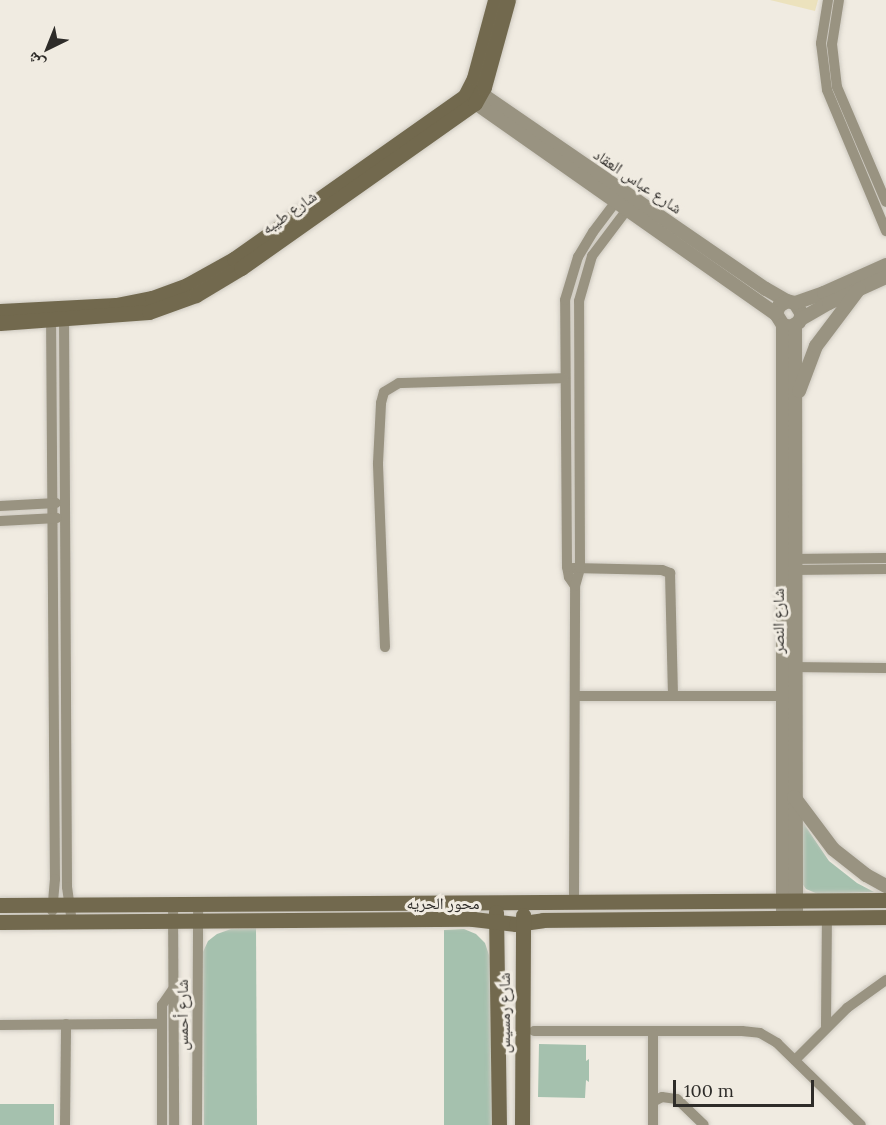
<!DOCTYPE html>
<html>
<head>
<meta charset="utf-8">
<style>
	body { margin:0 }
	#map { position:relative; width:886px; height:1125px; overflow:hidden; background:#f0ebe1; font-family:Lora,"Noto Naskh Arabic",serif }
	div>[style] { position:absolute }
	.green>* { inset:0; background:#a5c1ae; transform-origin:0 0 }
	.sand>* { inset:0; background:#ece2bd }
	.roads { filter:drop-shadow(0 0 2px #cdc9c0) drop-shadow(0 0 2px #cdc9c0) }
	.minor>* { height:10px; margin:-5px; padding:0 5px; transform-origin:5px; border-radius:5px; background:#999381 }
	.tertiary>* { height:14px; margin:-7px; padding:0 7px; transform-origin:7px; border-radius:7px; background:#999381 }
	.secondary>* { height:15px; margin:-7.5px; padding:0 7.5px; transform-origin:7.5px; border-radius:7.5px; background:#72694e }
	span { translate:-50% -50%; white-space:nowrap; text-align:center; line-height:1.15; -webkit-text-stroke:6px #f0ebe1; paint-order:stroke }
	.street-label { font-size:16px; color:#2e2c29 }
	.north { position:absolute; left:18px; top:18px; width:60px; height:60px; -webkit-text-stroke:4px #f0ebe1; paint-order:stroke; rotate:223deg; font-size:16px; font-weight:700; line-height:24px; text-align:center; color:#2e2c29 }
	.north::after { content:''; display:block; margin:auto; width:21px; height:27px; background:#2e2c29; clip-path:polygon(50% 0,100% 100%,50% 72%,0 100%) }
	.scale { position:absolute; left:673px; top:1080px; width:141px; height:27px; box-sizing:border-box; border:3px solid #2e2c29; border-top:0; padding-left:8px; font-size:18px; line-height:21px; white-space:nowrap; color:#2e2c29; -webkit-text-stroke:4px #f0ebe1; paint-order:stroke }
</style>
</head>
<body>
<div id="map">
	<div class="green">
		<div style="clip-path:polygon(800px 818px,829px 861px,857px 883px,874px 892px,818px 894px,806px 889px,799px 879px)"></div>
		<div style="clip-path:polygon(256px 928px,257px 1125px,204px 1125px,203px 952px,208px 941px,217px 934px,231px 929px)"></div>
		<div style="clip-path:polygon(464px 929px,476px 934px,485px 943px,490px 958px,492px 1125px,444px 1125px,444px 930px)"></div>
		<div style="clip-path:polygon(539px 1044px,586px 1045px,586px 1061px,589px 1059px,589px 1082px,586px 1080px,585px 1098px,538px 1097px)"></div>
		<div style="left:54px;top:1104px;width:21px;height:54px;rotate:90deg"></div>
	</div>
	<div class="sand">
		<div style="clip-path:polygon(770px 0,818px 0,815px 11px)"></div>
	</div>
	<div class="roads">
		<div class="minor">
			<div style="left:828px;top:0;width:44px;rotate:99.2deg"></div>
			<div style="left:821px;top:43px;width:47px;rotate:82.7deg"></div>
			<div style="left:827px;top:90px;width:153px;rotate:67.3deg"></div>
			<div style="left:839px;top:0;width:45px;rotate:99deg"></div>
			<div style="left:832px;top:44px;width:43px;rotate:83.4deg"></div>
			<div style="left:837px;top:87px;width:125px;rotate:66.9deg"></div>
			<div style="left:51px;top:312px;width:567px;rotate:89.6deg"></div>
			<div style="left:55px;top:879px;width:32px;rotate:95deg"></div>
			<div style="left:64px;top:313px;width:574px;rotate:89.7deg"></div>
			<div style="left:67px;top:887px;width:34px;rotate:82deg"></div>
			<div style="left:0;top:506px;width:56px;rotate:-3.1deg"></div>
			<div style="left:0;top:521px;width:57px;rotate:-3deg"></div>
			<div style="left:790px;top:559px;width:96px;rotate:-0.6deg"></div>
			<div style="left:573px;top:568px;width:89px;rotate:1.3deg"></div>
			<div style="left:662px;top:570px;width:9px;rotate:21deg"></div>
			<div style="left:670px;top:573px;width:123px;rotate:88.6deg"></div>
			<div style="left:790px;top:570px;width:96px;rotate:-0.6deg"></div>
			<div style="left:575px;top:586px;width:11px;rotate:-124deg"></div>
			<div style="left:569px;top:577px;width:10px;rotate:-101deg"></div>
			<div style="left:567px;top:567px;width:267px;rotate:-90.4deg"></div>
			<div style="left:565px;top:300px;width:45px;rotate:-73.2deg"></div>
			<div style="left:578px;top:257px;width:29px;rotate:-59deg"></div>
			<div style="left:593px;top:232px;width:36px;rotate:-53deg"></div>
			<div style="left:385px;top:647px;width:184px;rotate:-92.2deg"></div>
			<div style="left:378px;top:463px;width:60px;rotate:-87.1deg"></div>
			<div style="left:381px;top:403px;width:11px;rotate:-75deg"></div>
			<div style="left:384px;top:392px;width:17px;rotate:-31deg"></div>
			<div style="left:399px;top:383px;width:165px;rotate:-1.7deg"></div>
			<div style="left:789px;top:667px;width:97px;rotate:0.6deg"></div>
			<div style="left:575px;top:696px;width:216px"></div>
			<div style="left:574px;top:902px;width:316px;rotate:-89.8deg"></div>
			<div style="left:575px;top:586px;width:19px;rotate:-74deg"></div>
			<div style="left:580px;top:568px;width:267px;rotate:-90.2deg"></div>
			<div style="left:579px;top:301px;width:47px;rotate:-73.9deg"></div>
			<div style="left:592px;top:256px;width:56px;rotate:-52.9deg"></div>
			<div style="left:173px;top:904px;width:221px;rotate:89.7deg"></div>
			<div style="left:0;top:1025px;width:162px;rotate:-0.4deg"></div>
			<div style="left:826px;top:1026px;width:108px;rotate:-89.5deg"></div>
			<div style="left:534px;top:1031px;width:208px"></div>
			<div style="left:742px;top:1031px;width:18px;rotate:6deg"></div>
			<div style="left:760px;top:1033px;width:20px;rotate:30deg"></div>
			<div style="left:777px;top:1043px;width:117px;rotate:44.3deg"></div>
			<div style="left:795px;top:1060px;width:74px;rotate:-45deg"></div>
			<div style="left:847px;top:1008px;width:48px;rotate:-35.7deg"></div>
			<div style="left:653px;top:1102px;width:10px;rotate:-29deg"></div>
			<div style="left:662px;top:1097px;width:15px;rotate:8deg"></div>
			<div style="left:677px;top:1099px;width:37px;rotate:44deg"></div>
			<div style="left:65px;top:1125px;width:101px;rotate:-89.4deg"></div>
			<div style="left:162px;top:1125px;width:120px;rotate:-90deg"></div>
			<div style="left:162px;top:1005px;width:19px;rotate:-55deg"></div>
			<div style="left:197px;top:1125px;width:221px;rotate:-89.7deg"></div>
			<div style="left:653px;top:1125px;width:92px;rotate:-90deg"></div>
		</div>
		<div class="tertiary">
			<div style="left:473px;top:88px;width:355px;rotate:34.5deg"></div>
			<div style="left:766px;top:289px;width:24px;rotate:30deg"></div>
			<div style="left:787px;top:301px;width:8px;rotate:14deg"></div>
			<div style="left:795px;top:303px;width:13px;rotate:58deg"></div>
			<div style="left:802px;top:314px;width:9px;rotate:111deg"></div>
			<div style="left:799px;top:322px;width:9px;rotate:148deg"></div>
			<div style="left:791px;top:327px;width:8px;rotate:-166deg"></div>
			<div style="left:783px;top:325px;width:13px;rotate:-122deg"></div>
			<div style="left:776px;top:314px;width:9px;rotate:-69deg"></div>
			<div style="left:779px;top:306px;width:9px;rotate:-32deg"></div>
			<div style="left:467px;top:97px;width:378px;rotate:35.1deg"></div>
			<div style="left:795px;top:303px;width:31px;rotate:-19deg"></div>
			<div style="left:824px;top:293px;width:68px;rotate:-24.3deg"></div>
			<div style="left:801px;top:319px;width:32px;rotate:-30deg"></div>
			<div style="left:829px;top:303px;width:63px;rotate:-24.5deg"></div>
			<div style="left:783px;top:325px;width:591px;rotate:90deg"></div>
			<div style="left:795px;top:325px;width:587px;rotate:89.9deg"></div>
			<div style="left:799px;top:391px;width:48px;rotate:-69.3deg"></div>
			<div style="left:816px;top:346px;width:71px;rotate:-53deg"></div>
			<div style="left:794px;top:797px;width:65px;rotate:53.1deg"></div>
			<div style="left:833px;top:849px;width:42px;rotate:38.2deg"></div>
			<div style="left:866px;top:875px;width:23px;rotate:29deg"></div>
		</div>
		<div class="secondary">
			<div style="left:0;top:311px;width:116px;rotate:-3deg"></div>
			<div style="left:116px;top:305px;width:37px;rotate:-11deg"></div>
			<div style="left:152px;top:298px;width:37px;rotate:-20deg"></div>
			<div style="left:187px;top:285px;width:54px;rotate:-29deg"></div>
			<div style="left:234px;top:259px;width:283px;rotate:-35.2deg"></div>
			<div style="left:465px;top:96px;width:20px;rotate:-63deg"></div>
			<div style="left:474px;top:78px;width:81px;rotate:-74.9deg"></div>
			<div style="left:0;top:323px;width:149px;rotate:-4.2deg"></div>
			<div style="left:149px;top:312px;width:50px;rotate:-19.9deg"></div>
			<div style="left:196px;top:295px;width:52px;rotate:-31deg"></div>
			<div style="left:241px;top:268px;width:286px;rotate:-35.2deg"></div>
			<div style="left:475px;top:103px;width:18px;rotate:-61deg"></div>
			<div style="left:484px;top:87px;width:90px;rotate:-74.6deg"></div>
			<div style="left:0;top:905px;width:886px;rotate:-0.32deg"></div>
			<div style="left:496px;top:912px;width:213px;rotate:89.2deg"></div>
			<div style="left:0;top:922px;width:473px;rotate:-0.4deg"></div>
			<div style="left:473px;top:919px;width:43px;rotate:6.6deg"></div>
			<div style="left:516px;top:924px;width:27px;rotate:-8deg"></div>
			<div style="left:543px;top:920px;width:343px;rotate:-0.5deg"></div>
			<div style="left:522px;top:1125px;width:210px;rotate:-89.7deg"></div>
		</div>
	</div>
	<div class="street-label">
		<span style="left:638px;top:181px;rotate:34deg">شارع عباس العقاد</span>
		<span style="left:289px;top:212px;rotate:-35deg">شارع طيبه</span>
		<span style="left:778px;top:621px;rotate:-90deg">شارع النصر</span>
		<span style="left:443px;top:903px">محور الحريه</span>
		<span style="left:504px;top:1013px;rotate:-90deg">شارع رمسيس</span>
		<span style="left:182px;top:1015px;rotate:-90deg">شارع أحمس</span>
	</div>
	<div class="north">ش</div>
	<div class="scale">100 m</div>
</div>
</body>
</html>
